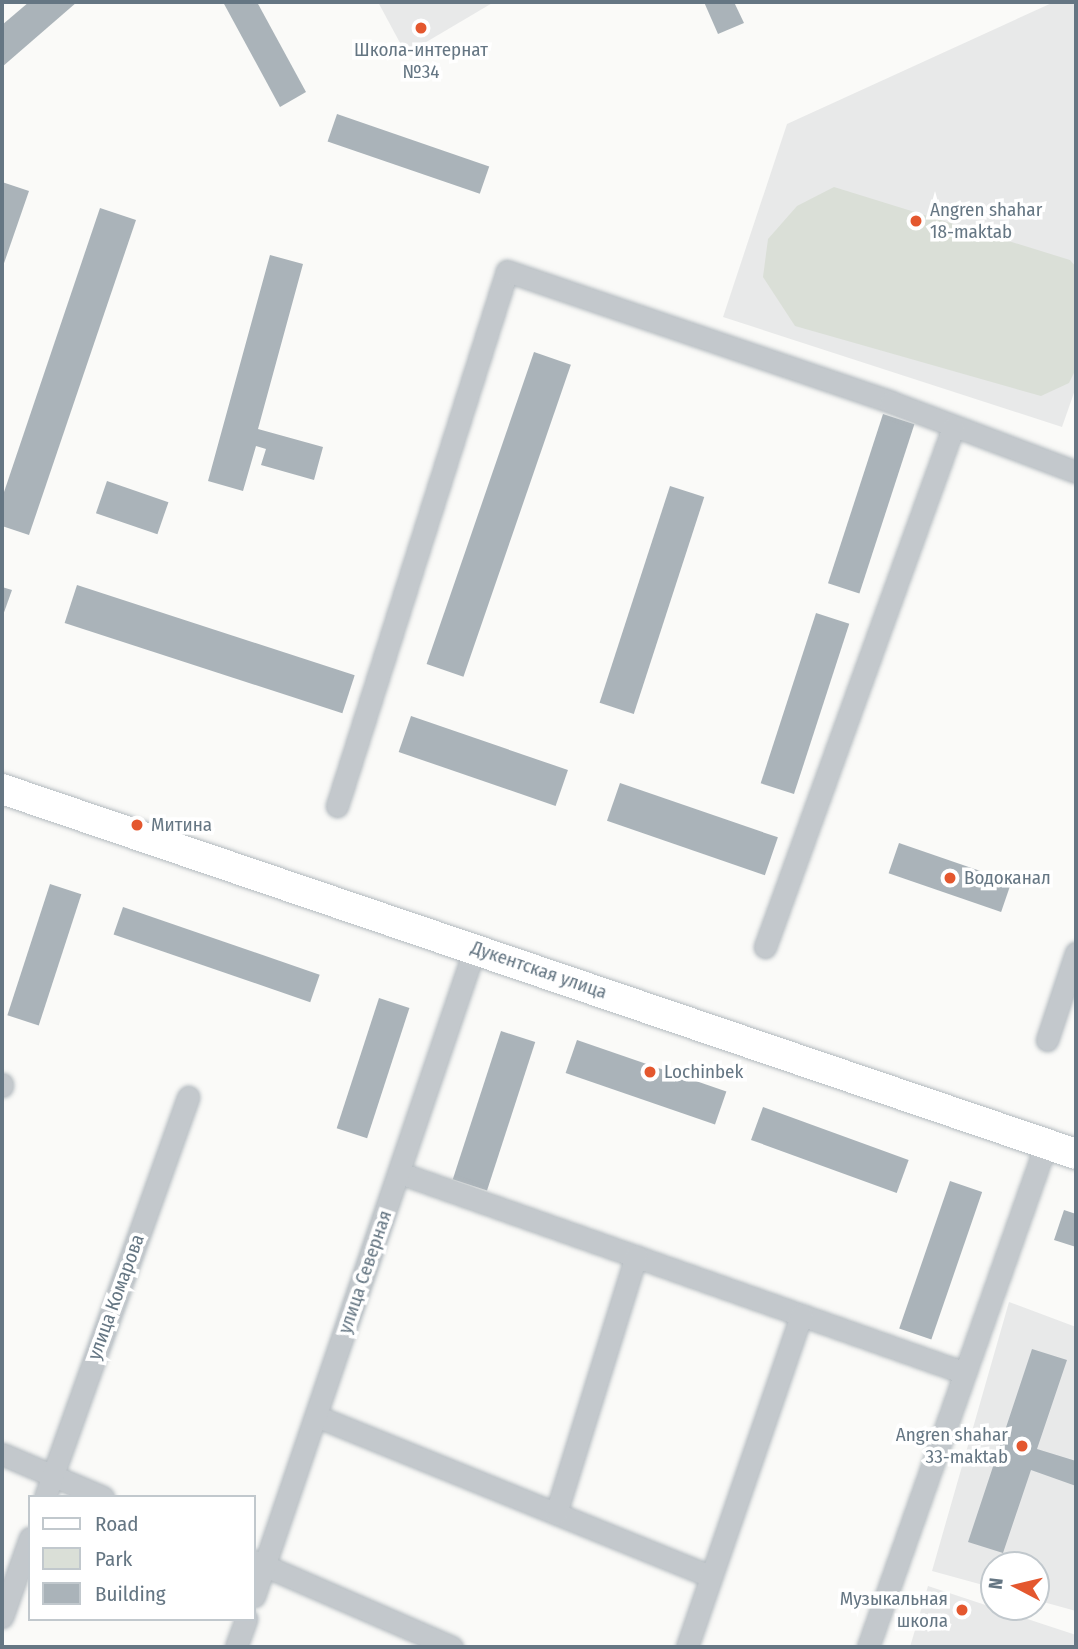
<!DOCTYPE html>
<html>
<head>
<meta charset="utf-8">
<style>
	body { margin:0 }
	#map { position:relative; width:1078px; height:1649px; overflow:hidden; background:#fafaf8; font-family:"Fira Sans Condensed",sans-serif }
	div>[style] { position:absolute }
	.built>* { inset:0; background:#e8e9e9 }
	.green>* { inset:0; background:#dadfd7 }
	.building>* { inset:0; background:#aab3b9; transform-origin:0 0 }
	.roads { filter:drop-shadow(0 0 2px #b3babf) drop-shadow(0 0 2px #b3babf) }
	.minor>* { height:21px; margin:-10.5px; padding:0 10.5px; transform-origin:10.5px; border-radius:10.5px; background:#c3c8cc }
	.secondary>* { height:30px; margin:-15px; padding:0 15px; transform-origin:15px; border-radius:15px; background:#fff }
	.dots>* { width:19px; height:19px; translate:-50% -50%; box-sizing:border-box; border:4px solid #fff; border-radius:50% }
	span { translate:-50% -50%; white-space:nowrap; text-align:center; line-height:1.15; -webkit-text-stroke:7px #fff; paint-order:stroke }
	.poi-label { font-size:19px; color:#657683 }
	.left { translate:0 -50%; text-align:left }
	.right { translate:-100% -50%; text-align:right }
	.street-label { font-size:19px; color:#657683 }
	.frame { position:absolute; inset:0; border:4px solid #657683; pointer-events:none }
	.legend { position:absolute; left:28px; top:1495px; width:228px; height:126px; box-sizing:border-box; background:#fff; border:2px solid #c1c8cd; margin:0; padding:9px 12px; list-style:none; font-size:21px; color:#657683 }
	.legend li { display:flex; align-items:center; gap:14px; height:35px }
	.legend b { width:35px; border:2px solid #c1c8cd }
	.north { position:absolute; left:980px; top:1551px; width:70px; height:70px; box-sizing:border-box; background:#fff; border:2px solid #c1c8cd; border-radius:50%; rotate:277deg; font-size:19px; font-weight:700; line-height:28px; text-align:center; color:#657683 }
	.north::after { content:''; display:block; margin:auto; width:24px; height:32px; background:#e4572e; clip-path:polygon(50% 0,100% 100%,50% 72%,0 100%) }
</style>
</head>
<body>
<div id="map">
	<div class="built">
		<div style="clip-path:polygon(378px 2px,494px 2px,406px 54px)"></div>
		<div style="clip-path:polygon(1054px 2px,1076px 2px,1076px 387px,1062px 427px,723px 317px,787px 124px)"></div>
		<div style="clip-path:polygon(1009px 1302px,1076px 1327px,1076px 1611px,1036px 1600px,1036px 1565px,994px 1565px,994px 1588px,932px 1571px)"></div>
		<div style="clip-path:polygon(928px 1586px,1076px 1635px,1076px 1647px,910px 1647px)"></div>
	</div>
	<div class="green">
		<div style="clip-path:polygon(834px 187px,1070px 260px,1076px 267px,1076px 369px,1069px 383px,1041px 396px,795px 326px,763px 277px,768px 239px,797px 206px)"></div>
	</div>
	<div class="building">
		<div style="clip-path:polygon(29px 2px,77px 2px,2px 67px,2px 25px)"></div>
		<div style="clip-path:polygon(223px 2px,257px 2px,306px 92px,280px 107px)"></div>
		<div style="clip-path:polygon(704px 2px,734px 2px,744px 23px,718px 34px)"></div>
		<div style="left:337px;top:114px;width:161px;height:29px;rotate:19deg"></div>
		<div style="clip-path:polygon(2px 182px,29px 191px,2px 269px)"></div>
		<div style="clip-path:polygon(100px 208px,136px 220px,29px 535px,2px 526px,2px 498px)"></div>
		<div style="clip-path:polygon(270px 255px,303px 264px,258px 429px,323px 447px,314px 480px,261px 465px,266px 449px,256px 446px,243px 491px,208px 481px)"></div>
		<div style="left:534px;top:352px;width:39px;height:330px;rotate:19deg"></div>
		<div style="left:883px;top:414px;width:33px;height:178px;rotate:18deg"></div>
		<div style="left:107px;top:481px;width:65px;height:34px;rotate:19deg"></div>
		<div style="left:670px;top:486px;width:36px;height:228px;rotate:18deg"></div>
		<div style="left:77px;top:585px;width:292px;height:40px;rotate:18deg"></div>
		<div style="clip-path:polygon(2px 587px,12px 590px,2px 618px)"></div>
		<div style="left:816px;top:613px;width:35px;height:179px;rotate:18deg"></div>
		<div style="left:411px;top:716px;width:166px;height:38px;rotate:19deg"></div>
		<div style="left:620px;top:783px;width:167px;height:40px;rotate:19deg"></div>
		<div style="left:899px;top:843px;width:119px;height:32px;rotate:19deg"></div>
		<div style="left:50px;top:884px;width:33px;height:138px;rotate:18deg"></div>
		<div style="left:123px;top:907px;width:208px;height:29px;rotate:19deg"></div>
		<div style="left:379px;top:998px;width:32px;height:137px;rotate:18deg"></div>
		<div style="left:501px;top:1031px;width:36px;height:156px;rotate:18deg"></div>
		<div style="left:577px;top:1040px;width:158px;height:35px;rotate:19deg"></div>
		<div style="left:763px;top:1107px;width:155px;height:35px;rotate:20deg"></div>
		<div style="left:950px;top:1181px;width:34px;height:156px;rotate:19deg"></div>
		<div style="clip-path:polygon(1064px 1210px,1076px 1214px,1076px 1247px,1054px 1240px)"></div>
		<div style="clip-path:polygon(1032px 1349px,1067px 1360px,1037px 1449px,1076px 1461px,1076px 1486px,1031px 1470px,1003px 1553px,968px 1542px)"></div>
	</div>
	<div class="roads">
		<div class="minor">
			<div style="left:337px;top:806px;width:561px;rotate:-72.37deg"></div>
			<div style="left:507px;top:271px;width:406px;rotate:18.8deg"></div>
			<div style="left:891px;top:402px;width:198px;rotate:20.7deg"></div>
			<div style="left:765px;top:947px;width:552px;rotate:-70.09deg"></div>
			<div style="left:1047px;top:1040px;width:92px;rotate:-71.6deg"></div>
			<div style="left:2px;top:1086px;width:2px;rotate:-90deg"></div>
			<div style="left:400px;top:1173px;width:599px;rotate:19.49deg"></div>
			<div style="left:316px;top:1416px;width:426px;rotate:22.1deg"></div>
			<div style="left:2px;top:1454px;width:110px;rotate:23.1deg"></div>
			<div style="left:45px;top:1497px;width:425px;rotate:-70.3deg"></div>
			<div style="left:556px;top:1513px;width:269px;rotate:-72.7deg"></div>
			<div style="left:254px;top:1561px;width:216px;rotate:23.5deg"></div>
			<div style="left:254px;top:1596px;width:685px;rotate:-71.17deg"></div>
			<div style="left:2px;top:1617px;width:84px;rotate:-70.5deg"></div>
			<div style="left:236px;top:1647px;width:30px;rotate:-70deg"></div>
			<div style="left:687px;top:1647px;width:351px;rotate:-71deg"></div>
			<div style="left:868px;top:1647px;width:534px;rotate:-70.51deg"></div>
		</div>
		<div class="secondary">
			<div style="left:2px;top:789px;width:1134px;rotate:18.77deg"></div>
		</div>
	</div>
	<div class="dots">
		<div style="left:421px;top:28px;background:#e4572e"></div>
		<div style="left:916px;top:221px;background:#e4572e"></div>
		<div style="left:137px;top:825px;background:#e4572e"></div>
		<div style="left:950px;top:878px;background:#e4572e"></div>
		<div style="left:650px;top:1072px;background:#e4572e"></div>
		<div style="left:1022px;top:1446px;background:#e4572e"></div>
		<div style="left:962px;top:1610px;background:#e4572e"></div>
	</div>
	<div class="poi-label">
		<span style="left:421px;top:61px">Школа-интернат<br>№34</span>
		<span class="left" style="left:930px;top:221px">Angren shahar<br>18-maktab</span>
		<span class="left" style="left:151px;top:825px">Митина</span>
		<span class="left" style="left:964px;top:878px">Водоканал</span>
		<span class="left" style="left:664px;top:1072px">Lochinbek</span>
		<span class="right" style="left:1008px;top:1446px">Angren shahar<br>33-maktab</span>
		<span class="right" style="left:948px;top:1610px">Музыкальная<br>школа</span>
	</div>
	<div class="street-label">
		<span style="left:539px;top:970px;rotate:19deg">Дукентская улица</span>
		<span style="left:365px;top:1272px;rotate:-71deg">улица Северная</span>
		<span style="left:116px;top:1297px;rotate:-70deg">улица Комарова</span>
	</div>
	<div class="frame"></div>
	<ul class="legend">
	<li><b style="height:9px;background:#fff"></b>Road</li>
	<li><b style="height:19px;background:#dadfd7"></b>Park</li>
	<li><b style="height:19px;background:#aab3b9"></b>Building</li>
	</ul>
	<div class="north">N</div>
</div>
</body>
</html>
